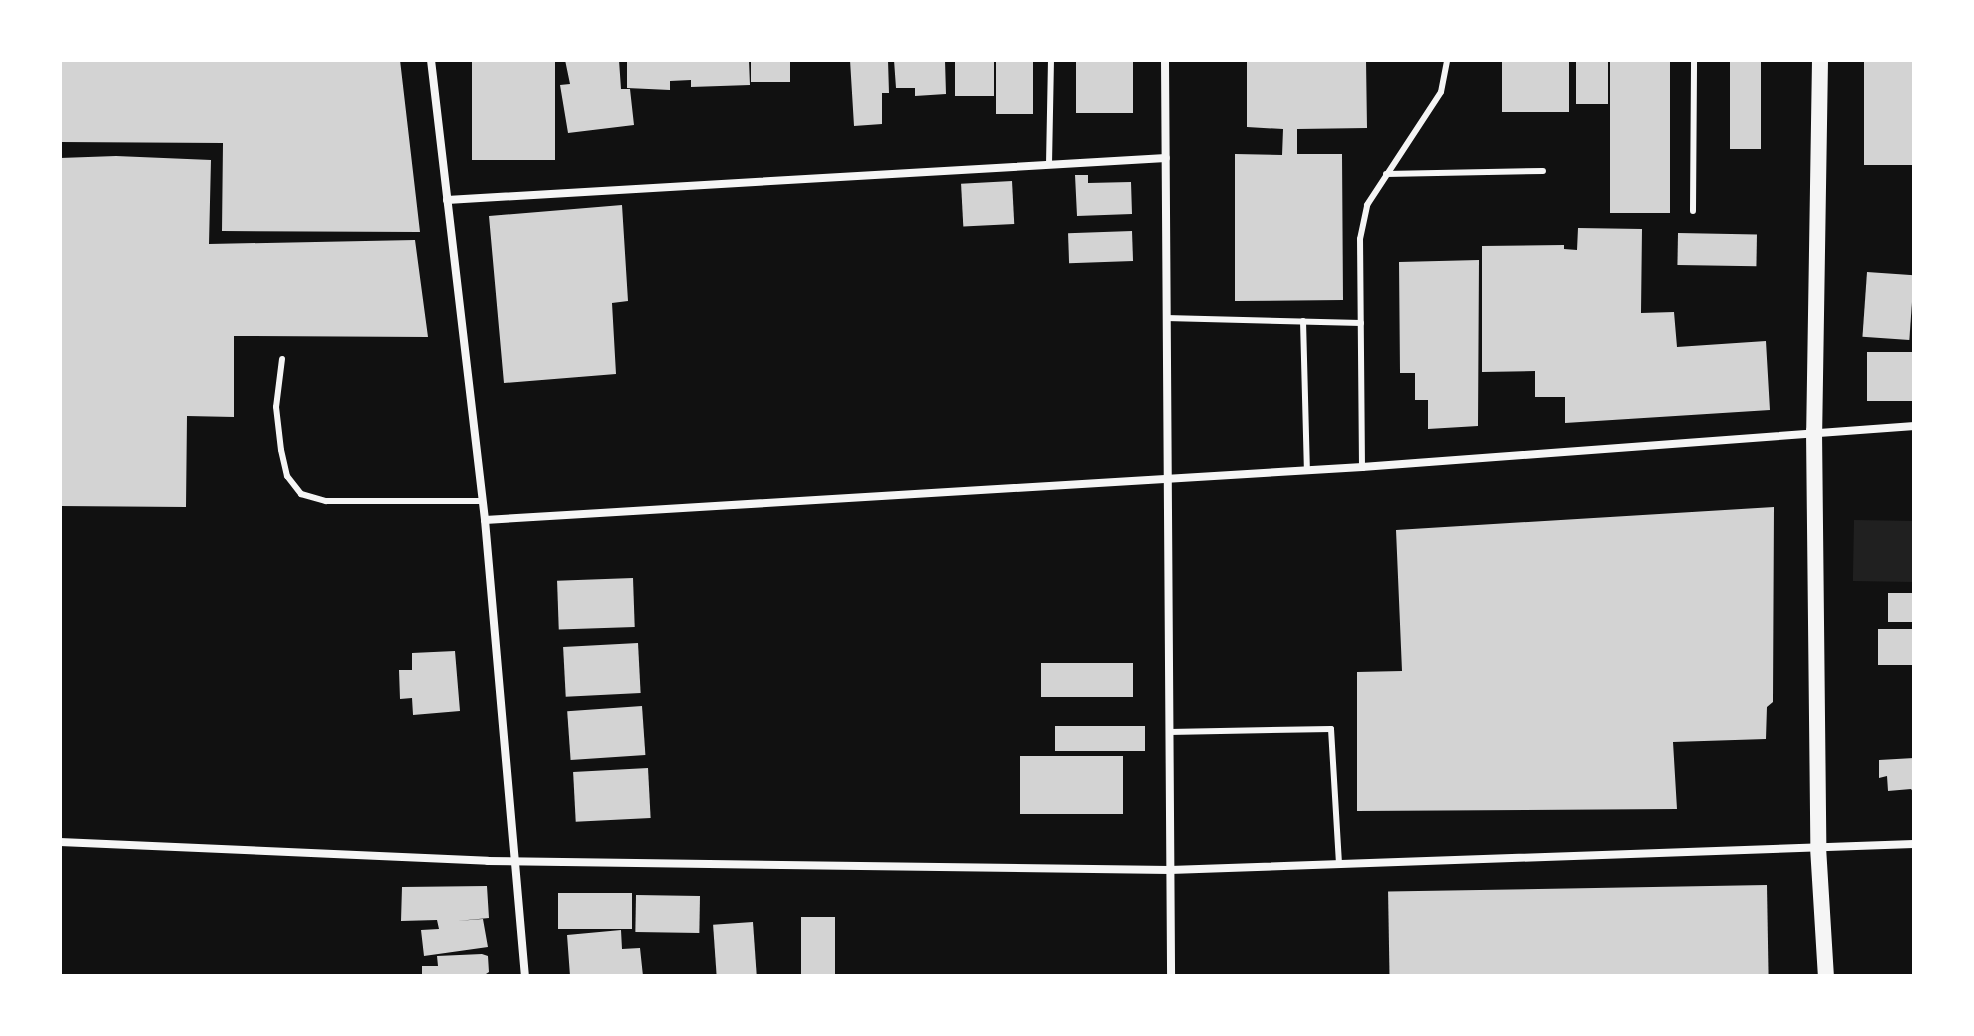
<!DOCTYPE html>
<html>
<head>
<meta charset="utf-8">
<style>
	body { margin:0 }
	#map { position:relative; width:1974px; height:1036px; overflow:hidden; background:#111; font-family:Rubik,sans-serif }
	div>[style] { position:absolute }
	.green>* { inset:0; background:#202020; transform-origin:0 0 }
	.building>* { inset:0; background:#d3d3d3; transform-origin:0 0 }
	.service>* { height:6px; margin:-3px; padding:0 3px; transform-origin:3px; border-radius:3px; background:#f5f5f5 }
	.minor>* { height:8px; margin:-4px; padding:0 4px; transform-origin:4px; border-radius:4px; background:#f5f5f5 }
	.secondary>* { height:16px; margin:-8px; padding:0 8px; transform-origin:8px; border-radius:8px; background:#f5f5f5 }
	span { translate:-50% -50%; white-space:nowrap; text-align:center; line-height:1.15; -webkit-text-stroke:6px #fff; paint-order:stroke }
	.frame { position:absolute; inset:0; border:62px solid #fff; pointer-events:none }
</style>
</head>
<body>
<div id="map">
	<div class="green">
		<div style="left:1854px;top:520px;width:60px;height:61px;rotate:1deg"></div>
	</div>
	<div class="building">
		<div style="clip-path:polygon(60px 60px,400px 60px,420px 232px,222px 231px,223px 143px,60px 142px)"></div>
		<div style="left:472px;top:60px;width:83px;height:100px"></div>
		<div style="clip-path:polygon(565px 60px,619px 60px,621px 89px,630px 89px,634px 125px,568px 133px,560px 85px,570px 84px)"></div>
		<div style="clip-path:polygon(627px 60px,749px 60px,750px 85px,691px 87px,691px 80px,670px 81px,670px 90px,627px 88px)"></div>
		<div style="left:751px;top:60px;width:39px;height:22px"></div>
		<div style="clip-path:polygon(850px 60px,888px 60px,889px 93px,882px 93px,882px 124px,854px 126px)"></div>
		<div style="clip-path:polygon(894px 60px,945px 60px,946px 94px,915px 96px,915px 88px,896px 88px)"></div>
		<div style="left:955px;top:60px;width:39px;height:36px"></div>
		<div style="left:996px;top:60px;width:37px;height:54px"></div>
		<div style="left:1076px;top:60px;width:57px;height:53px"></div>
		<div style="clip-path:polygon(1247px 60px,1366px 60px,1367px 128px,1297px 129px,1297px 154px,1342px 154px,1343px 300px,1235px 301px,1235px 154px,1282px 155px,1283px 129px,1247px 127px)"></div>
		<div style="left:1502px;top:60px;width:67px;height:52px"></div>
		<div style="left:1576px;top:60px;width:32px;height:44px"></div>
		<div style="left:1610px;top:60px;width:60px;height:153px"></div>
		<div style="left:1730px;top:60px;width:31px;height:89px"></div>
		<div style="left:1864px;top:60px;width:50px;height:105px"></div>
		<div style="clip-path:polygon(116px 156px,211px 160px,209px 244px,415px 240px,428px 337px,234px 336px,234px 417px,187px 416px,186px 507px,60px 506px,60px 158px)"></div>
		<div style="clip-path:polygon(1075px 175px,1088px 175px,1088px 183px,1131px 182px,1132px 214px,1077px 216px)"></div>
		<div style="left:1012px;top:181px;width:43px;height:51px;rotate:87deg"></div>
		<div style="clip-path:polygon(622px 205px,628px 301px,612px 303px,616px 374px,504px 383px,489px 216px)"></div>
		<div style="clip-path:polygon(1578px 228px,1642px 229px,1641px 313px,1674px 312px,1677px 347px,1766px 341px,1770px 410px,1565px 423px,1565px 397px,1535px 397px,1535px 371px,1482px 372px,1482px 246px,1564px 245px,1564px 249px,1577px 250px)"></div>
		<div style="left:1132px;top:231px;width:30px;height:64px;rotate:88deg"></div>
		<div style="left:1678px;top:233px;width:79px;height:32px;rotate:1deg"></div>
		<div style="clip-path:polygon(1479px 260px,1478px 426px,1428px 429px,1428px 400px,1415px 400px,1415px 373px,1400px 373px,1399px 262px)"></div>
		<div style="left:1867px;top:272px;width:47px;height:65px;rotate:4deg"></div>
		<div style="left:1914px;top:352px;width:49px;height:47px;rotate:90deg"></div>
		<div style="clip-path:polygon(1774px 507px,1773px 702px,1767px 707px,1766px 739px,1673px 742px,1677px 809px,1357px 811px,1357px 672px,1402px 671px,1396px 530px)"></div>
		<div style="left:633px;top:578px;width:49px;height:76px;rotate:88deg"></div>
		<div style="left:1914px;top:593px;width:29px;height:26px;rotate:90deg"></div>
		<div style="left:1914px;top:629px;width:36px;height:36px;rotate:90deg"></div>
		<div style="left:638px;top:643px;width:50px;height:75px;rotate:87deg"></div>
		<div style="clip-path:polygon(455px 651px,460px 711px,413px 715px,412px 698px,400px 699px,399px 670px,412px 670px,412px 653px)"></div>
		<div style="left:1133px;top:663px;width:34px;height:92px;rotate:90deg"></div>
		<div style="left:642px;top:706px;width:49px;height:75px;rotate:86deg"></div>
		<div style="left:1055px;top:726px;width:90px;height:25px"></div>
		<div style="left:1020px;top:756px;width:103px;height:58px"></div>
		<div style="clip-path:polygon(1914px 758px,1914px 793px,1911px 789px,1888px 791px,1887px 776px,1879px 778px,1879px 760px)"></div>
		<div style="left:648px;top:768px;width:50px;height:75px;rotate:87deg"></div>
		<div style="left:1767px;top:885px;width:91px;height:379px;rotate:89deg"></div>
		<div style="clip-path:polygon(487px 886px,489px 918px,457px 921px,483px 919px,488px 947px,424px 956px,421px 930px,439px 929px,437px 920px,401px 921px,402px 887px)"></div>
		<div style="left:558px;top:893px;width:74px;height:36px"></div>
		<div style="left:636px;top:895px;width:64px;height:37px;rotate:1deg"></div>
		<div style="left:801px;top:917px;width:34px;height:59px"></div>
		<div style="left:753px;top:922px;width:54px;height:40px;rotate:86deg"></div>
		<div style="clip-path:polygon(621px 930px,622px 949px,640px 948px,643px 976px,570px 976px,567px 935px)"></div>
		<div style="clip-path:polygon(482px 954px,488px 956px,489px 972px,483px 976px,422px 976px,422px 966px,438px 966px,437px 956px)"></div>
	</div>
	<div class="service">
		<div style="left:1049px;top:164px;width:104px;rotate:-88.9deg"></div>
		<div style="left:1386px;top:174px;width:157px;rotate:-1.1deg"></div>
		<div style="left:1693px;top:211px;width:151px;rotate:-89.6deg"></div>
		<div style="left:1166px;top:318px;width:195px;rotate:1.5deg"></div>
		<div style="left:1303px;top:321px;width:149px;rotate:88.5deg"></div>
		<div style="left:282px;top:359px;width:48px;rotate:97.1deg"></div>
		<div style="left:276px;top:407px;width:43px;rotate:83.4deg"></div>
		<div style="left:281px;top:450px;width:27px;rotate:77deg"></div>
		<div style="left:287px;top:476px;width:23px;rotate:52deg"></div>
		<div style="left:301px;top:494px;width:26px;rotate:16deg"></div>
		<div style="left:326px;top:501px;width:156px"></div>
		<div style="left:1362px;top:467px;width:228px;rotate:-90.5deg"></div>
		<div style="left:1360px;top:239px;width:35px;rotate:-78deg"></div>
		<div style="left:1367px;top:205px;width:135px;rotate:-56.8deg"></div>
		<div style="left:1441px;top:92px;width:33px;rotate:-79deg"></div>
		<div style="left:1169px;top:732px;width:162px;rotate:-1.1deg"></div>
		<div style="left:1331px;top:729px;width:134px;rotate:86.6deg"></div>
	</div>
	<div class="minor">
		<div style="left:431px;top:60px;width:463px;rotate:83.3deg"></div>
		<div style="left:485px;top:520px;width:458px;rotate:85deg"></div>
		<div style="left:1165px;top:60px;width:916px;rotate:89.62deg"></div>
		<div style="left:447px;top:200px;width:720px;rotate:-3.34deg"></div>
		<div style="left:485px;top:520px;width:879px;rotate:-3.46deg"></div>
		<div style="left:1362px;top:467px;width:554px;rotate:-4.25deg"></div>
		<div style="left:60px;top:842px;width:428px;rotate:2.5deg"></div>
		<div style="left:488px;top:861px;width:682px;rotate:0.76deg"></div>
		<div style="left:1170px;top:870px;width:744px;rotate:-2deg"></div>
	</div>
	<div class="secondary">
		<div style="left:1820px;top:60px;width:371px;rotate:90.9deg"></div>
		<div style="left:1814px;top:431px;width:416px;rotate:89.4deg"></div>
		<div style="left:1818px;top:847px;width:129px;rotate:86.5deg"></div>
	</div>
	<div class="frame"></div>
</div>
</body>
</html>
